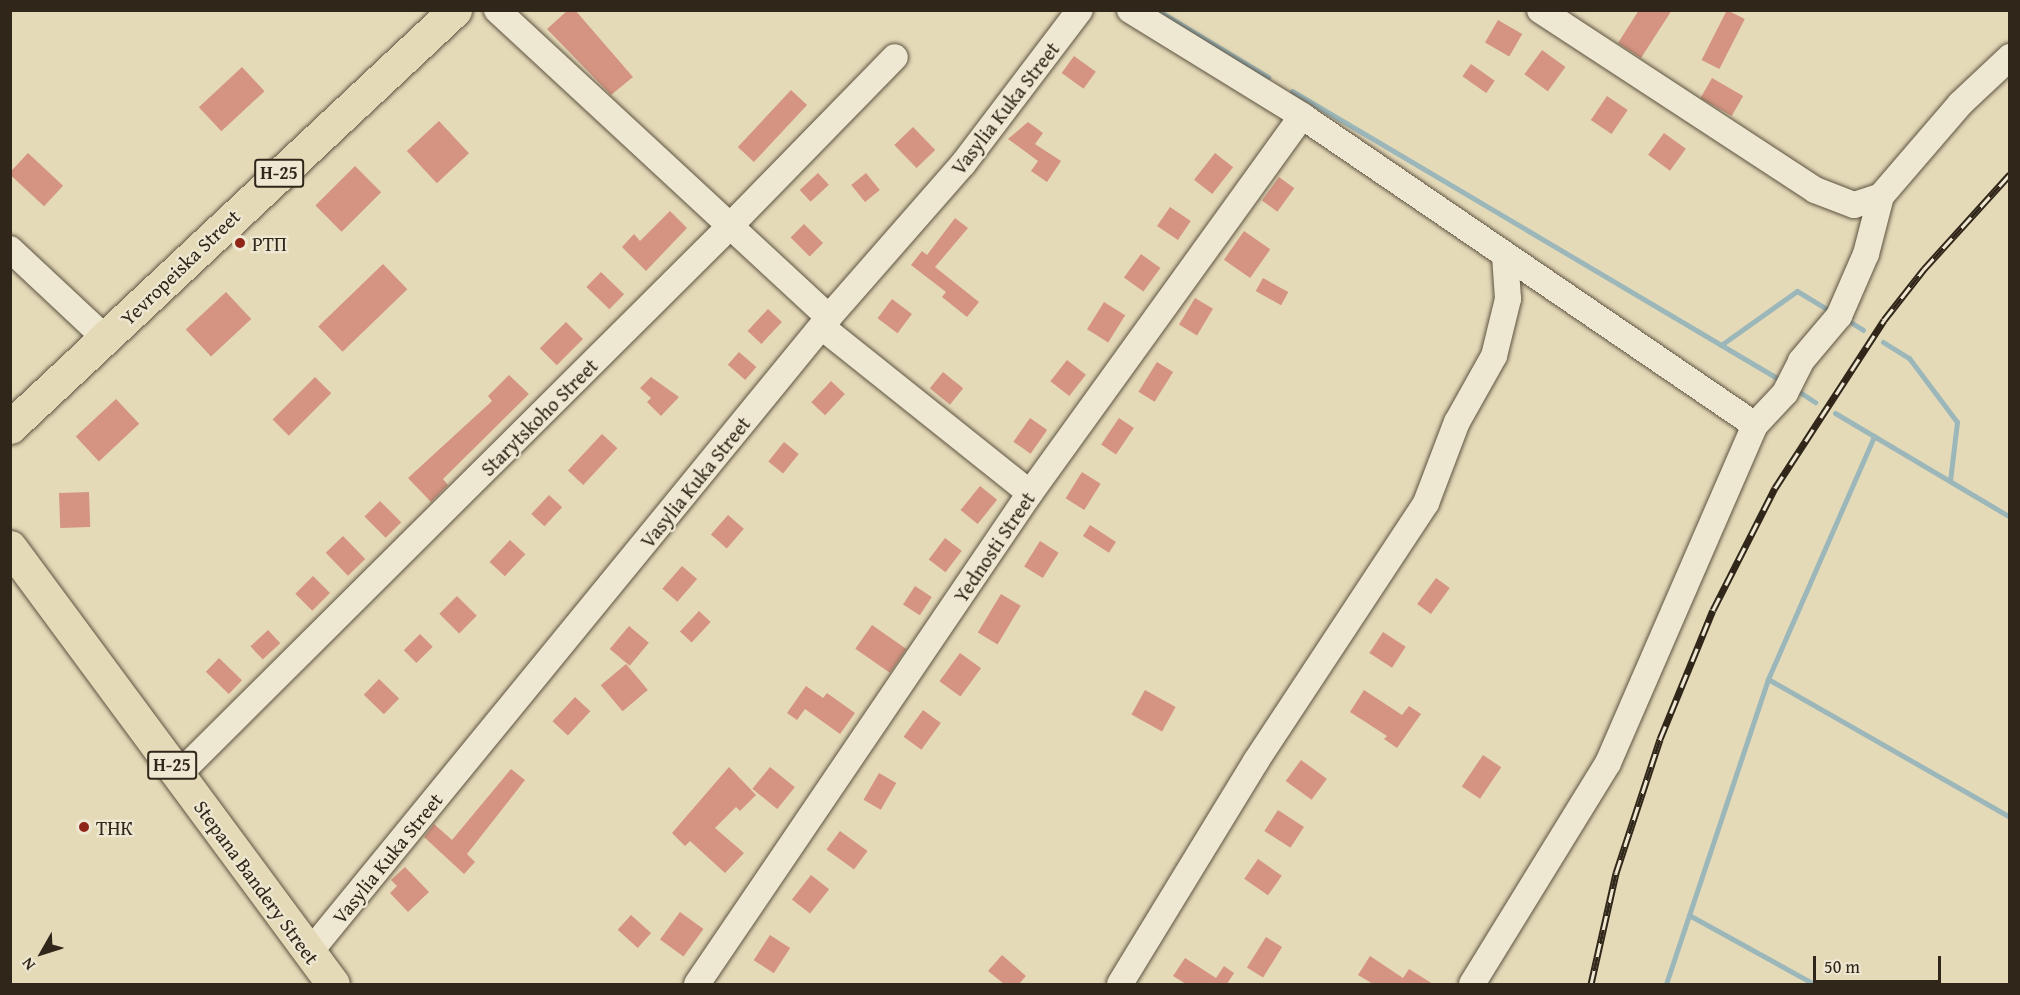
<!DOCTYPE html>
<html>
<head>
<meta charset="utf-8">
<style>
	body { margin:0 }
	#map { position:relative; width:2020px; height:995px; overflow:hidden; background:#e5dab8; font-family:"Gentium Book Plus",serif }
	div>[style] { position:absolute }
	.stream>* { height:5px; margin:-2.5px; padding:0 2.5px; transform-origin:2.5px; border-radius:2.5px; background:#9cb7ba }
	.building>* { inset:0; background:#d49481; transform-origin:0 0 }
	.roads { filter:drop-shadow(0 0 2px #5d5341) drop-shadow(0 0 2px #5d5341) }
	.minor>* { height:26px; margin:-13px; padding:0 13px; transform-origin:13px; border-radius:13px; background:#eee7d1 }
	.major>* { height:33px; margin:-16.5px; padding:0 16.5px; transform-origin:16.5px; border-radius:16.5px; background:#e5dab8 }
	.rail>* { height:7px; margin-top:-3.5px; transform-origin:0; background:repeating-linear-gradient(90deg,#eee7d1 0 14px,#302619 0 28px); box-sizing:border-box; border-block:2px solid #302619 }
	.dots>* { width:16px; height:16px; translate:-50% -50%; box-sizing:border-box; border:3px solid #eee7d1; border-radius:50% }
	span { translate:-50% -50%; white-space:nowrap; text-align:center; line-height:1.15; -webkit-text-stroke:4.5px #eee7d1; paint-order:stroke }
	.shield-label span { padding:2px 4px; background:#eee7d1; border:2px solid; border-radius:4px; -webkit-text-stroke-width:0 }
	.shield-label { font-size:18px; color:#302619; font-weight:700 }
	.street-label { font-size:20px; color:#302619 }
	.poi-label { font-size:20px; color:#302619 }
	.left { translate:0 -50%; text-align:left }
	.frame { position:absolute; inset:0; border:12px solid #302619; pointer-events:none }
	.north { position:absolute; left:12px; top:923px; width:60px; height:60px; -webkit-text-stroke:4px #eee7d1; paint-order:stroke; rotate:231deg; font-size:16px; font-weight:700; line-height:24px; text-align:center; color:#302619 }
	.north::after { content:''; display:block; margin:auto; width:21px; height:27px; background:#302619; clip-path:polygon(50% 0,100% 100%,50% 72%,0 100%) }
	.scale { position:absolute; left:1813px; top:956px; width:128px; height:27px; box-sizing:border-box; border:3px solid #302619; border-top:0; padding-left:8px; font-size:18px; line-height:21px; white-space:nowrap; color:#302619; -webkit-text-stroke:4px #eee7d1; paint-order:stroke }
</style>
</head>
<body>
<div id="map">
	<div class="stream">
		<div style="left:1157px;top:10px;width:130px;rotate:31.1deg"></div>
		<div style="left:1292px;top:91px;width:564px;rotate:30.62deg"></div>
		<div style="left:1852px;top:323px;width:13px;rotate:32deg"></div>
		<div style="left:1883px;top:342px;width:31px;rotate:32deg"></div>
		<div style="left:1909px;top:358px;width:80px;rotate:53.1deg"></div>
		<div style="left:1957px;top:422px;width:59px;rotate:96.8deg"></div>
		<div style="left:1721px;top:345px;width:93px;rotate:-35.4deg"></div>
		<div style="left:1797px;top:291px;width:35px;rotate:31deg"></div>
		<div style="left:1801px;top:393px;width:17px;rotate:33deg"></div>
		<div style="left:1835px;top:413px;width:204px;rotate:30.7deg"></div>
		<div style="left:1768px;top:679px;width:279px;rotate:29.7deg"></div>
		<div style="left:1689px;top:915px;width:143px;rotate:28.9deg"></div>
		<div style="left:1666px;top:984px;width:322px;rotate:-71.5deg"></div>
		<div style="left:1768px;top:679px;width:265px;rotate:-66.4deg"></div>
	</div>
	<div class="building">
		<div style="clip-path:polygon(568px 10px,575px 10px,633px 77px,611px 95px,547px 29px)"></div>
		<div style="clip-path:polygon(1639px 10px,1672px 10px,1641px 58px,1618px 43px)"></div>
		<div style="left:1727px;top:10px;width:20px;height:56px;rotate:27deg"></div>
		<div style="left:1498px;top:20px;width:28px;height:26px;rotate:30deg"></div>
		<div style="left:1542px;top:50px;width:29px;height:30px;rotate:36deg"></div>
		<div style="left:1074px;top:56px;width:27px;height:21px;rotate:36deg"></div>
		<div style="left:1471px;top:64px;width:29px;height:15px;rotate:35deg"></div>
		<div style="left:242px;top:67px;width:33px;height:59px;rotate:47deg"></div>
		<div style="left:1712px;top:78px;width:36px;height:23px;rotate:30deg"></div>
		<div style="left:791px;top:90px;width:22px;height:78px;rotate:43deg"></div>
		<div style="left:1607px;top:96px;width:25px;height:29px;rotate:34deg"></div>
		<div style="left:439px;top:121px;width:44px;height:44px;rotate:47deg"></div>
		<div style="clip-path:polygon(1028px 122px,1043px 133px,1035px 144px,1061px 161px,1047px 182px,1031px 171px,1038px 161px,1008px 139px)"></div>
		<div style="left:913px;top:127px;width:32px;height:26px;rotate:46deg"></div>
		<div style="left:1664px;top:133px;width:27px;height:27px;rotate:36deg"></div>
		<div style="left:28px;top:153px;width:48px;height:28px;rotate:43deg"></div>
		<div style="left:1215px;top:153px;width:23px;height:34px;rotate:38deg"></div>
		<div style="left:355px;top:166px;width:37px;height:56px;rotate:45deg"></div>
		<div style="left:818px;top:173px;width:16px;height:25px;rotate:47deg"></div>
		<div style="left:866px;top:173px;width:22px;height:19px;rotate:51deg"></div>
		<div style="left:1279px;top:177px;width:19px;height:29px;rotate:36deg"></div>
		<div style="left:1170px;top:207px;width:25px;height:23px;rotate:34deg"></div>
		<div style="clip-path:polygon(670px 211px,687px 228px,646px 271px,622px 247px,634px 234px,640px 241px)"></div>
		<div style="clip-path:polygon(955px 218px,968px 228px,935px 267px,979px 302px,967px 317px,942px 297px,946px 292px,911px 265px,922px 251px,927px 255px)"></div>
		<div style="left:804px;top:224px;width:27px;height:19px;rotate:45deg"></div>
		<div style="left:1244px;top:231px;width:32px;height:35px;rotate:35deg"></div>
		<div style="left:1141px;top:254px;width:24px;height:29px;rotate:36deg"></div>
		<div style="left:383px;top:264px;width:35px;height:90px;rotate:46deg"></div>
		<div style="left:601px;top:272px;width:32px;height:21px;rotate:44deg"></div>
		<div style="left:1263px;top:278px;width:29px;height:15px;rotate:29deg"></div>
		<div style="left:226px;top:292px;width:37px;height:55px;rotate:47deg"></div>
		<div style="left:1195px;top:298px;width:21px;height:31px;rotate:31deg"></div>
		<div style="left:892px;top:299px;width:25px;height:24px;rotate:37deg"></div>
		<div style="left:1104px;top:302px;width:25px;height:32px;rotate:32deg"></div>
		<div style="left:768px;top:309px;width:19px;height:30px;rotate:43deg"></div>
		<div style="left:566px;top:322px;width:24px;height:37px;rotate:45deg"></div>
		<div style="left:739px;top:352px;width:23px;height:17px;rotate:41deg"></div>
		<div style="left:1067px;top:360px;width:24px;height:27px;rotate:38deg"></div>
		<div style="left:1157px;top:362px;width:19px;height:35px;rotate:32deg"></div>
		<div style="left:943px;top:372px;width:26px;height:21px;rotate:39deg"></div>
		<div style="clip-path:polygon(509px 375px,529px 394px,443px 479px,448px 485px,431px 502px,408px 478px,492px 401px,488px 396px)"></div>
		<div style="left:315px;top:377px;width:23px;height:60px;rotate:45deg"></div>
		<div style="clip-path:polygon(651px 377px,679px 397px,661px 416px,647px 402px,651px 398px,640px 388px)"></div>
		<div style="left:831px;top:381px;width:19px;height:29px;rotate:43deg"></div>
		<div style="left:116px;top:399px;width:34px;height:55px;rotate:47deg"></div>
		<div style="left:1030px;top:418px;width:21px;height:29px;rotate:35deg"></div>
		<div style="left:1119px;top:418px;width:18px;height:32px;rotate:34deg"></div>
		<div style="left:602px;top:434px;width:21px;height:50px;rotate:43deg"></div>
		<div style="left:784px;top:442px;width:19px;height:25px;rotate:39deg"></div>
		<div style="left:1082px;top:472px;width:22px;height:31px;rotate:32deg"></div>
		<div style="left:980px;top:486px;width:22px;height:31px;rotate:39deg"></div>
		<div style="left:89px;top:492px;width:35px;height:30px;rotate:88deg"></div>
		<div style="left:549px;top:495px;width:18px;height:26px;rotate:43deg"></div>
		<div style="left:380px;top:501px;width:30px;height:22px;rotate:45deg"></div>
		<div style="left:728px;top:515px;width:21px;height:26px;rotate:41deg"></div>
		<div style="left:1090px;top:525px;width:31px;height:13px;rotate:33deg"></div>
		<div style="left:343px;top:536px;width:32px;height:24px;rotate:46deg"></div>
		<div style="left:945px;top:538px;width:21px;height:27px;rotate:37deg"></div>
		<div style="left:510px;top:540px;width:21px;height:30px;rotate:43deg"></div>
		<div style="left:1040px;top:541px;width:22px;height:30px;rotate:32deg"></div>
		<div style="left:682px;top:566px;width:20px;height:30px;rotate:41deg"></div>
		<div style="left:313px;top:576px;width:24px;height:25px;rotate:45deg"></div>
		<div style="left:1436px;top:578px;width:17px;height:32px;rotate:36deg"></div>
		<div style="left:915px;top:586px;width:20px;height:22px;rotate:33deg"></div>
		<div style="left:1001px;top:594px;width:23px;height:45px;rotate:31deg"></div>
		<div style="left:457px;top:596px;width:28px;height:25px;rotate:45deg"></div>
		<div style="left:699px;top:611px;width:16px;height:28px;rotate:43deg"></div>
		<div style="left:872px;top:625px;width:42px;height:29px;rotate:35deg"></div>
		<div style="left:629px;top:626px;width:26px;height:30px;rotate:40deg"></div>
		<div style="left:268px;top:630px;width:18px;height:24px;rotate:47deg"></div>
		<div style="left:1383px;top:632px;width:27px;height:25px;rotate:33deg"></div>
		<div style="left:420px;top:634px;width:18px;height:23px;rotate:45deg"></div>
		<div style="left:960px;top:653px;width:26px;height:35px;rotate:36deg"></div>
		<div style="left:219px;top:658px;width:32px;height:19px;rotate:44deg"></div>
		<div style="left:626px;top:664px;width:34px;height:33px;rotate:50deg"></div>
		<div style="left:379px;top:679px;width:28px;height:22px;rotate:44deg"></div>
		<div style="clip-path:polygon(806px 686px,823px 698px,827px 693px,855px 713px,840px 734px,805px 709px,797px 720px,787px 713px)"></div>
		<div style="left:1145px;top:690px;width:35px;height:28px;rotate:29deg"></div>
		<div style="clip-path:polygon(1364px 690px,1402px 715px,1409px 706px,1421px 714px,1397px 748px,1384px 739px,1387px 736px,1350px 712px)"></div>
		<div style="left:575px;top:697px;width:21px;height:33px;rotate:43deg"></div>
		<div style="left:923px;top:710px;width:22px;height:33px;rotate:36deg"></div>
		<div style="left:1483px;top:755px;width:22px;height:38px;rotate:34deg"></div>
		<div style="left:1301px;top:760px;width:32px;height:26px;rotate:36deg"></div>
		<div style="clip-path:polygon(729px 767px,756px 795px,740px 811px,736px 807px,715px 828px,744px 853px,725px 873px,690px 841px,685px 846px,672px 833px)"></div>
		<div style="left:770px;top:767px;width:32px;height:28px;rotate:39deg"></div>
		<div style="clip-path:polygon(511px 769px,525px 780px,467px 854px,475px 862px,464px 874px,424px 837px,434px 824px,452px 840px)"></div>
		<div style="left:879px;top:773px;width:20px;height:31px;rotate:30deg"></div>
		<div style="left:1278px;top:810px;width:31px;height:25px;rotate:33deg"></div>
		<div style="left:840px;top:831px;width:34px;height:23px;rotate:36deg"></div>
		<div style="left:1258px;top:859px;width:29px;height:24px;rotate:35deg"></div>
		<div style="clip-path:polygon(405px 867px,429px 892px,408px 912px,390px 893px,397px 886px,391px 880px)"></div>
		<div style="left:811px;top:875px;width:23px;height:31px;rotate:38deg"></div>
		<div style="left:680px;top:912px;width:29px;height:34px;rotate:36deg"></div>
		<div style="left:631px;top:915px;width:27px;height:20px;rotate:42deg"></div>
		<div style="left:770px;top:935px;width:24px;height:30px;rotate:33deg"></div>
		<div style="left:1266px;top:937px;width:19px;height:36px;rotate:32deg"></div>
		<div style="clip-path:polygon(1002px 955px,1026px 976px,1019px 984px,1004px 984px,988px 971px)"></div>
		<div style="clip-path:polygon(1370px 956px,1403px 978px,1409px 969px,1433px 984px,1373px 984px,1358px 975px)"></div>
		<div style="clip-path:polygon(1185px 958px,1216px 978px,1224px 966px,1234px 973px,1227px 984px,1186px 984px,1173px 976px)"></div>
	</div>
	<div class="roads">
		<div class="minor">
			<div style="left:497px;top:10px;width:452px;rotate:42.8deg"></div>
			<div style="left:1130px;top:10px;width:202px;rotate:31.6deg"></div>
			<div style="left:1302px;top:116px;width:548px;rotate:34.3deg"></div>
			<div style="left:1540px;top:10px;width:329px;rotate:33.2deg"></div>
			<div style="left:1815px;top:190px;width:42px;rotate:21deg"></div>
			<div style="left:1854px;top:205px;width:28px;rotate:-18deg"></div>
			<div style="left:1881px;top:196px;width:121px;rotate:-49.3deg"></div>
			<div style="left:1960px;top:104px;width:69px;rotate:-43.2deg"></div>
			<div style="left:10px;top:249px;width:130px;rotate:43.1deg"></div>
			<div style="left:822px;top:327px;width:266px;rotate:38.6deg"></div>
			<div style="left:179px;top:774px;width:780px;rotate:-44.84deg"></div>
			<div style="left:732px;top:224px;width:233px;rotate:-45.7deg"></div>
			<div style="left:309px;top:953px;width:822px;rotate:-50.73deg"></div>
			<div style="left:829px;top:317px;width:203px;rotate:-48.8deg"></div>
			<div style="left:963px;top:164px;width:193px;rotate:-52.8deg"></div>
			<div style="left:697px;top:984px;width:593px;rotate:-55.85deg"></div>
			<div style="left:1030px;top:493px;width:465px;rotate:-54.2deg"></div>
			<div style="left:1120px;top:984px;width:261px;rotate:-58.6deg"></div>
			<div style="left:1256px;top:761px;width:309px;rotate:-56.6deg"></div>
			<div style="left:1426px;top:503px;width:87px;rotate:-69.1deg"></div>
			<div style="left:1457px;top:422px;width:76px;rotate:-60.7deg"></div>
			<div style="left:1494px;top:356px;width:59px;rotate:-76.2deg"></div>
			<div style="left:1508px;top:299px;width:44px;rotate:-93.9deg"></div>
			<div style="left:1472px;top:984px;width:259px;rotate:-58.4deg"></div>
			<div style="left:1608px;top:763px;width:369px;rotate:-66.5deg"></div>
			<div style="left:1755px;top:425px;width:44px;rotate:-46.8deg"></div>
			<div style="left:1785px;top:393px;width:36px;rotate:-63deg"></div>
			<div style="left:1801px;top:361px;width:59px;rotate:-49.8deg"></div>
			<div style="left:1839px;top:316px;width:68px;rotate:-66.5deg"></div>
			<div style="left:1866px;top:254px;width:60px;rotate:-75.5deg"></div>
		</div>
		<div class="major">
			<div style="left:10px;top:427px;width:610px;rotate:-43.14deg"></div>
			<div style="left:10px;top:547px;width:543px;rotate:53.53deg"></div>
		</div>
	</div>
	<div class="rail">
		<div style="left:1591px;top:984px;width:114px;rotate:-77.3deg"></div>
		<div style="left:1616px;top:873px;width:141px;rotate:-71.8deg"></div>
		<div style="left:1660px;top:739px;width:139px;rotate:-67.7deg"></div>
		<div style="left:1713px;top:610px;width:137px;rotate:-63.1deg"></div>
		<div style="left:1775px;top:488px;width:200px;rotate:-57deg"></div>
		<div style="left:1884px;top:320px;width:65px;rotate:-51.9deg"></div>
		<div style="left:1924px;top:269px;width:128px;rotate:-47.8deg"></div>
	</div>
	<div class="dots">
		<div style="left:240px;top:243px;background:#8f2418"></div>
		<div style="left:84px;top:827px;background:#8f2418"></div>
	</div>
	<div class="shield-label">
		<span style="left:279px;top:173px">Н-25</span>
		<span style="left:172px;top:765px">Н-25</span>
	</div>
	<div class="street-label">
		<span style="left:1005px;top:108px;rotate:-52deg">Vasylia Kuka Street</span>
		<span style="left:180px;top:267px;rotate:-44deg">Yevropeiska Street</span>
		<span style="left:539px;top:417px;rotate:-45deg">Starytskoho Street</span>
		<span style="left:695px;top:482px;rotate:-51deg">Vasylia Kuka Street</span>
		<span style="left:994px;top:547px;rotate:-56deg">Yednosti Street</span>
		<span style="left:387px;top:858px;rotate:-51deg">Vasylia Kuka Street</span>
		<span style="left:257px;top:882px;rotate:54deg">Stepana Bandery Street</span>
	</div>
	<div class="poi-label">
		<span class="left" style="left:252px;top:243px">РТП</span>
		<span class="left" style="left:96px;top:827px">ТНК</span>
	</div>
	<div class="frame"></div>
	<div class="north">N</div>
	<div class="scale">50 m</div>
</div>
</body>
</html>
